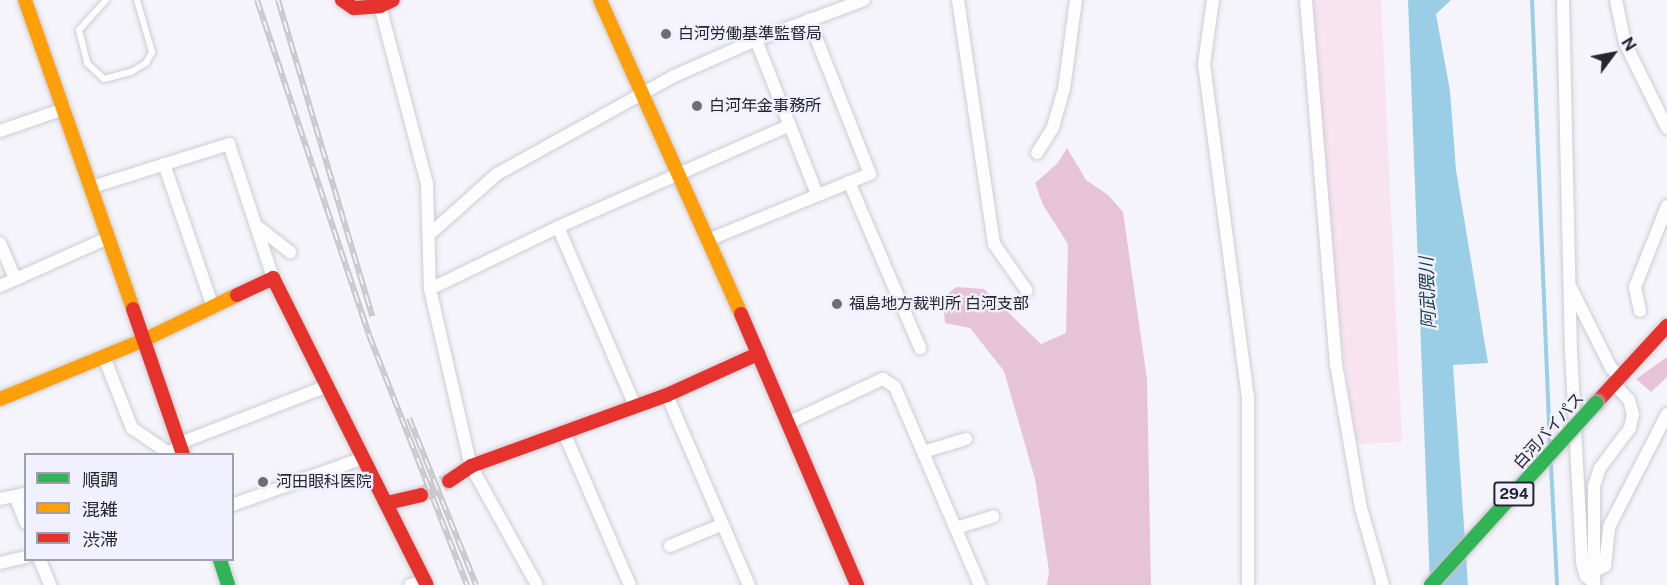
<!DOCTYPE html>
<html>
<head>
<meta charset="utf-8">
<style>
	body { margin:0 }
	#map { position:relative; width:1667px; height:585px; overflow:hidden; background:#f4f4fa; font-family:"Public Sans","Noto Sans JP",sans-serif }
	div>[style] { position:absolute }
	.green>* { inset:0; background:#f7e4ef }
	.forest>* { inset:0; background:#e7c3d7 }
	.water>* { inset:0; background:#9acee6 }
	.stream>* { height:4px; margin:-2px; padding:0 2px; transform-origin:2px; border-radius:2px; background:#9acee6 }
	.secondary-tunnel>* { height:16px; margin-top:-8px; transform-origin:0; background:repeating-linear-gradient(90deg,#cbcbd2 0 16px,transparent 0 24px) }
	.roads { filter:drop-shadow(0 0 2px #cdccd6) drop-shadow(0 0 2px #cdccd6) }
	.lane>* { height:6px; margin:-3px; padding:0 3px; transform-origin:3px; border-radius:3px; background:#fdfdfe }
	.street>* { height:12px; margin:-6px; padding:0 6px; transform-origin:6px; border-radius:6px; background:#fdfdfe }
	.fast>* { height:14px; margin:-7px; padding:0 7px; transform-origin:7px; border-radius:7px; background:#30b455 }
	.slow>* { height:14px; margin:-7px; padding:0 7px; transform-origin:7px; border-radius:7px; background:#ff9f0a }
	.jam>* { height:14px; margin:-7px; padding:0 7px; transform-origin:7px; border-radius:7px; background:#e5322d }
	.rail>* { height:6px; margin-top:-3px; transform-origin:0; background:repeating-linear-gradient(90deg,#f1f0fe 0 11px,#c8c8ca 0 22px); box-sizing:border-box; border-block:2px solid #c8c8ca }
	.bridges { filter:drop-shadow(0 0 2px #c5beca) drop-shadow(0 0 2px #c5beca) }
	.fast-bridge>* { height:14px; margin:-7px; padding:0 7px; transform-origin:7px; border-radius:7px; background:#30b455 }
	.dots>* { width:16px; height:16px; translate:-50% -50%; box-sizing:border-box; border:3px solid #f1f0fe; border-radius:50% }
	span { translate:-50% -50%; white-space:nowrap; text-align:center; line-height:1.15; -webkit-text-stroke:4.5px #f1f0fe; paint-order:stroke }
	.shield-label span { padding:2px 4px; background:#f1f0fe; border:2px solid; border-radius:4px; -webkit-text-stroke-width:0 }
	.shield-label { font-size:15px; color:#262531; font-weight:700 }
	.poi-label { font-size:16px; color:#262531 }
	.left { translate:0 -50%; text-align:left }
	.street-label { font-size:16px; color:#262531 }
	.water-label { font-size:18px; color:#1d3e4d; font-style:italic }
	.legend { position:absolute; left:24px; top:453px; width:210px; height:108px; box-sizing:border-box; background:#f1f0fe; border:2px solid #a09fac; margin:0; padding:8px 10px; list-style:none; font-size:18px; color:#262531 }
	.legend li { display:flex; align-items:center; gap:12px; height:30px }
	.legend b { width:30px; border:2px solid #a09fac }
	.north { position:absolute; left:1583px; top:24px; width:60px; height:60px; -webkit-text-stroke:4px #f1f0fe; paint-order:stroke; rotate:58deg; font-size:16px; font-weight:700; line-height:24px; text-align:center; color:#262531 }
	.north::after { content:''; display:block; margin:auto; width:21px; height:27px; background:#262531; clip-path:polygon(50% 0,100% 100%,50% 72%,0 100%) }
</style>
</head>
<body>
<div id="map">
	<div class="green">
		<div style="clip-path:polygon(1311px 0,1381px 0,1402px 442px,1359px 444px,1354px 431px,1331px 260px)"></div>
	</div>
	<div class="forest">
		<div style="clip-path:polygon(1067px 148px,1086px 180px,1108px 195px,1123px 212px,1147px 379px,1151px 585px,1047px 585px,1049px 571px,1035px 479px,1004px 371px,970px 328px,945px 323px,943px 299px,956px 287px,984px 289px,1041px 344px,1066px 333px,1068px 244px,1043px 205px,1035px 183px,1057px 164px)"></div>
		<div style="clip-path:polygon(1667px 357px,1667px 377px,1651px 392px,1636px 379px)"></div>
	</div>
	<div class="water">
		<div style="clip-path:polygon(1408px 0,1451px 0,1436px 14px,1450px 91px,1456px 170px,1488px 363px,1453px 365px,1468px 585px,1430px 585px)"></div>
	</div>
	<div class="stream">
		<div style="left:1532px;top:0;width:443px;rotate:87.7deg"></div>
		<div style="left:1551px;top:465px;width:120px;rotate:87.1deg"></div>
	</div>
	<div class="secondary-tunnel">
		<div style="left:421px;top:495px;width:31px;rotate:-27deg"></div>
	</div>
	<div class="roads">
		<div class="lane">
			<div style="left:106px;top:0;width:40px;rotate:132deg"></div>
			<div style="left:79px;top:30px;width:34px;rotate:76deg"></div>
			<div style="left:87px;top:63px;width:23px;rotate:43deg"></div>
			<div style="left:104px;top:79px;width:28px;rotate:-15deg"></div>
			<div style="left:131px;top:72px;width:17px;rotate:-31deg"></div>
			<div style="left:146px;top:63px;width:13px;rotate:-61deg"></div>
			<div style="left:152px;top:52px;width:54px;rotate:-106.1deg"></div>
		</div>
		<div class="street">
			<div style="left:958px;top:0;width:247px;rotate:81.6deg"></div>
			<div style="left:994px;top:244px;width:57px;rotate:54.9deg"></div>
			<div style="left:1213px;top:0;width:65px;rotate:98deg"></div>
			<div style="left:1204px;top:64px;width:336px;rotate:82.5deg"></div>
			<div style="left:1248px;top:397px;width:188px;rotate:90deg"></div>
			<div style="left:1306px;top:0;width:365px;rotate:85.3deg"></div>
			<div style="left:1336px;top:364px;width:146px;rotate:80.2deg"></div>
			<div style="left:1361px;top:508px;width:80px;rotate:74.1deg"></div>
			<div style="left:1563px;top:0;width:350px;rotate:88.7deg"></div>
			<div style="left:1571px;top:350px;width:213px;rotate:87deg"></div>
			<div style="left:1582px;top:563px;width:14px;rotate:73deg"></div>
			<div style="left:1586px;top:576px;width:11px;rotate:41deg"></div>
			<div style="left:1616px;top:0;width:44px;rotate:78.2deg"></div>
			<div style="left:1625px;top:43px;width:95px;rotate:63.7deg"></div>
			<div style="left:380px;top:6px;width:184px;rotate:75.2deg"></div>
			<div style="left:427px;top:184px;width:105px;rotate:88.4deg"></div>
			<div style="left:430px;top:289px;width:182px;rotate:77deg"></div>
			<div style="left:471px;top:466px;width:136px;rotate:61deg"></div>
			<div style="left:756px;top:40px;width:166px;rotate:68.4deg"></div>
			<div style="left:0;top:131px;width:68px;rotate:-19deg"></div>
			<div style="left:1037px;top:153px;width:31px;rotate:-58deg"></div>
			<div style="left:1053px;top:127px;width:40px;rotate:-74deg"></div>
			<div style="left:1064px;top:89px;width:90px;rotate:-82.3deg"></div>
			<div style="left:164px;top:164px;width:151px;rotate:71.1deg"></div>
			<div style="left:849px;top:182px;width:181px;rotate:66.8deg"></div>
			<div style="left:92px;top:187px;width:144px;rotate:-17.4deg"></div>
			<div style="left:229px;top:144px;width:141px;rotate:71.8deg"></div>
			<div style="left:258px;top:227px;width:41px;rotate:38deg"></div>
			<div style="left:558px;top:227px;width:195px;rotate:66.7deg"></div>
			<div style="left:431px;top:233px;width:89px;rotate:-41.8deg"></div>
			<div style="left:497px;top:174px;width:200px;rotate:-29deg"></div>
			<div style="left:672px;top:77px;width:92px;rotate:-23.8deg"></div>
			<div style="left:756px;top:40px;width:115px;rotate:-20.3deg"></div>
			<div style="left:708px;top:240px;width:175px;rotate:-22.2deg"></div>
			<div style="left:870px;top:174px;width:166px;rotate:-111.6deg"></div>
			<div style="left:0;top:243px;width:39px;rotate:67deg"></div>
			<div style="left:0;top:286px;width:118px;rotate:-24deg"></div>
			<div style="left:1571px;top:288px;width:89px;rotate:63.4deg"></div>
			<div style="left:1611px;top:368px;width:13px;rotate:45deg"></div>
			<div style="left:430px;top:289px;width:142px;rotate:-25.8deg"></div>
			<div style="left:558px;top:227px;width:253px;rotate:-23.7deg"></div>
			<div style="left:1640px;top:311px;width:25px;rotate:-102deg"></div>
			<div style="left:1635px;top:287px;width:87px;rotate:-68.4deg"></div>
			<div style="left:104px;top:357px;width:76px;rotate:68.5deg"></div>
			<div style="left:132px;top:428px;width:42px;rotate:34.4deg"></div>
			<div style="left:167px;top:452px;width:15px;rotate:-16deg"></div>
			<div style="left:667px;top:395px;width:207px;rotate:66.7deg"></div>
			<div style="left:788px;top:423px;width:105px;rotate:-24.9deg"></div>
			<div style="left:883px;top:379px;width:14px;rotate:34deg"></div>
			<div style="left:895px;top:387px;width:215px;rotate:66.8deg"></div>
			<div style="left:565px;top:435px;width:163px;rotate:66.6deg"></div>
			<div style="left:180px;top:443px;width:155px;rotate:-21.1deg"></div>
			<div style="left:923px;top:452px;width:45px;rotate:-16.8deg"></div>
			<div style="left:15px;top:496px;width:29px;rotate:68deg"></div>
			<div style="left:0;top:499px;width:25px;rotate:-12deg"></div>
			<div style="left:232px;top:505px;width:139px;rotate:-19.7deg"></div>
			<div style="left:956px;top:528px;width:39px;rotate:-17deg"></div>
			<div style="left:670px;top:546px;width:57px;rotate:-22.5deg"></div>
			<div style="left:40px;top:560px;width:27px;rotate:68deg"></div>
			<div style="left:0;top:563px;width:27px;rotate:-13deg"></div>
			<div style="left:1595px;top:571px;width:11px;rotate:-27deg"></div>
			<div style="left:1605px;top:566px;width:39px;rotate:-84deg"></div>
			<div style="left:1609px;top:527px;width:127px;rotate:-62.8deg"></div>
			<div style="left:410px;top:585px;width:16px;rotate:-15deg"></div>
			<div style="left:1594px;top:585px;width:99px;rotate:-90deg"></div>
			<div style="left:1594px;top:486px;width:19px;rotate:-72deg"></div>
			<div style="left:1600px;top:468px;width:50px;rotate:-53.1deg"></div>
			<div style="left:1630px;top:428px;width:14px;rotate:-78deg"></div>
			<div style="left:1633px;top:414px;width:15px;rotate:-106deg"></div>
			<div style="left:1629px;top:400px;width:22px;rotate:-133deg"></div>
		</div>
		<div class="fast">
			<div style="left:220px;top:560px;width:26px;rotate:72deg"></div>
		</div>
		<div class="slow">
			<div style="left:25px;top:0;width:327px;rotate:70.7deg"></div>
			<div style="left:600px;top:0;width:344px;rotate:65.8deg"></div>
			<div style="left:0;top:399px;width:156px;rotate:-22.3deg"></div>
			<div style="left:144px;top:340px;width:103px;rotate:-25.8deg"></div>
		</div>
		<div class="jam">
			<div style="left:342px;top:0;width:14px;rotate:34deg"></div>
			<div style="left:354px;top:8px;width:26px;rotate:-4deg"></div>
			<div style="left:380px;top:6px;width:14px;rotate:-25deg"></div>
			<div style="left:237px;top:295px;width:40px;rotate:-25deg"></div>
			<div style="left:273px;top:278px;width:343px;rotate:63.4deg"></div>
			<div style="left:133px;top:309px;width:153px;rotate:71deg"></div>
			<div style="left:741px;top:314px;width:295px;rotate:66.8deg"></div>
			<div style="left:1596px;top:403px;width:105px;rotate:-47.3deg"></div>
			<div style="left:449px;top:481px;width:27px;rotate:-34deg"></div>
			<div style="left:471px;top:466px;width:208px;rotate:-19.9deg"></div>
			<div style="left:667px;top:395px;width:100px;rotate:-24.3deg"></div>
			<div style="left:387px;top:503px;width:35px;rotate:-13deg"></div>
		</div>
	</div>
	<div class="rail">
		<div style="left:257px;top:0;width:353px;rotate:71.5deg"></div>
		<div style="left:369px;top:335px;width:269px;rotate:68.6deg"></div>
		<div style="left:278px;top:0;width:330px;rotate:73.4deg"></div>
		<div style="left:409px;top:418px;width:180px;rotate:68.1deg"></div>
	</div>
	<div class="bridges">
		<div class="fast-bridge">
			<div style="left:1431px;top:585px;width:246px;rotate:-47.8deg"></div>
		</div>
	</div>
	<div class="dots">
		<div style="left:666px;top:34px;background:#6e6d77"></div>
		<div style="left:697px;top:106px;background:#6e6d77"></div>
		<div style="left:837px;top:304px;background:#6e6d77"></div>
		<div style="left:263px;top:482px;background:#6e6d77"></div>
	</div>
	<div class="shield-label">
		<span style="left:1514px;top:494px">294</span>
	</div>
	<div class="poi-label">
		<span class="left" style="left:678px;top:34px">白河労働基準監督局</span>
		<span class="left" style="left:709px;top:106px">白河年金事務所</span>
		<span class="left" style="left:849px;top:304px">福島地方裁判所 白河支部</span>
		<span class="left" style="left:276px;top:482px">河田眼科医院</span>
	</div>
	<div class="street-label">
		<span style="left:1549px;top:431px;rotate:-48deg">白河バイパス</span>
	</div>
	<div class="water-label">
		<span style="left:1428px;top:293px;rotate:-92deg">阿武隈川</span>
	</div>
	<ul class="legend">
	<li><b style="height:8px;background:#30b455"></b>順調</li>
	<li><b style="height:8px;background:#ff9f0a"></b>混雑</li>
	<li><b style="height:8px;background:#e5322d"></b>渋滞</li>
	</ul>
	<div class="north">N</div>
</div>
</body>
</html>
